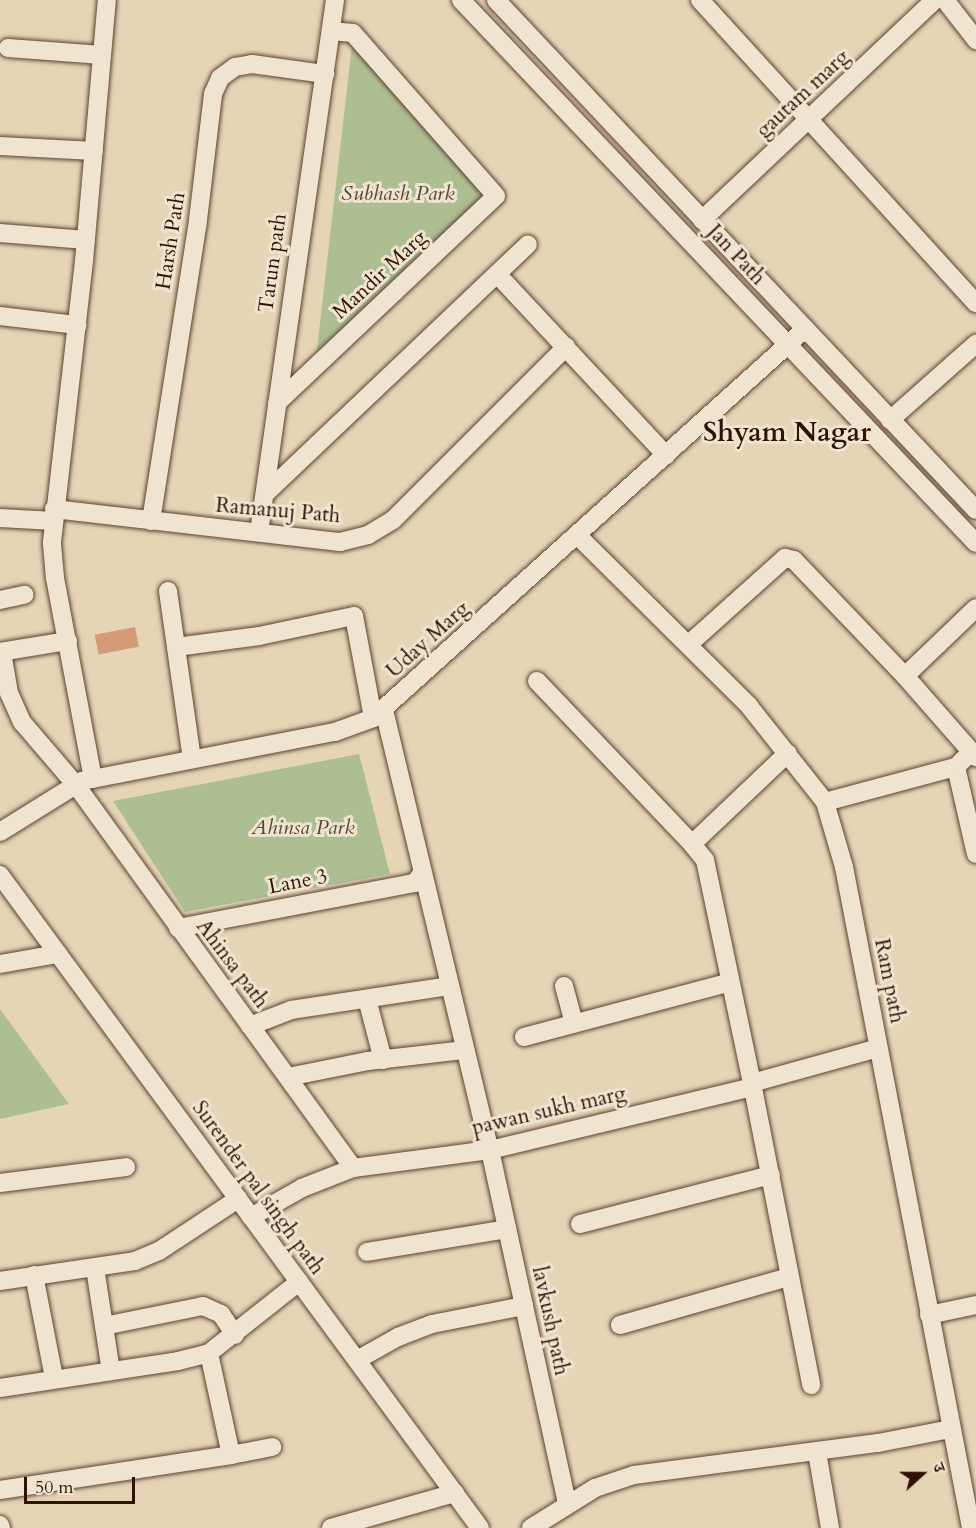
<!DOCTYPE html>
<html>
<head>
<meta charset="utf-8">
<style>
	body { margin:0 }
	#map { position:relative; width:976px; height:1528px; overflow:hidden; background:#e5d5b6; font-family:Cardo,"Noto Serif Devanagari",serif }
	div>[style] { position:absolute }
	.green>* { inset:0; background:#aebe93 }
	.building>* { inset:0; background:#d49b77; transform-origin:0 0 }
	.roads { filter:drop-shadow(0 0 2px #5d4230) drop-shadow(0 0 2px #5d4230) }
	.minor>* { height:18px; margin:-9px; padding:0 9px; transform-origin:9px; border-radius:9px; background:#eee4d0 }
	span { translate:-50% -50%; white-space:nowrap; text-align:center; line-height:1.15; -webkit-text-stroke:6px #eee4d0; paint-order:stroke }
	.street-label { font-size:21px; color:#301103 }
	.park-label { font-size:21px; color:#56452e; font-style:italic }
	.district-label { font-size:27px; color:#301103; font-weight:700 }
	.north { position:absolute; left:892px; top:1444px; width:60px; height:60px; -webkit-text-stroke:4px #eee4d0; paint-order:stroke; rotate:69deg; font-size:16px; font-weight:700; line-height:24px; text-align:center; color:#301103 }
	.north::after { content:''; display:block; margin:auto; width:21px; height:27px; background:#301103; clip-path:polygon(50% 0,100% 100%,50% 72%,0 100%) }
	.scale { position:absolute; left:24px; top:1477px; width:111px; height:27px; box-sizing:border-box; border:3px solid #301103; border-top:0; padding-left:8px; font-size:18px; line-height:21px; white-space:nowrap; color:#301103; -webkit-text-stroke:4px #eee4d0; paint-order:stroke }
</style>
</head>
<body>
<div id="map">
	<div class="green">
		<div style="clip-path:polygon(352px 45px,486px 196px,318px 363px,317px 349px)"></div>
		<div style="clip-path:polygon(359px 754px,390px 874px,185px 912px,113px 801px)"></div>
		<div style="clip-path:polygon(0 1009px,69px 1104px,0 1119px)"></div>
	</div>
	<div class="building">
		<div style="left:135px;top:627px;width:20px;height:41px;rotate:79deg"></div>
	</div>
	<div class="roads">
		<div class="minor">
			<div style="left:461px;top:0;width:748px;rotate:46.52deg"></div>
			<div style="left:496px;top:0;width:700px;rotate:46.74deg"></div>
			<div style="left:700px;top:0;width:410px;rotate:47.7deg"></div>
			<div style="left:945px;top:0;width:51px;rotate:52.2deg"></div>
			<div style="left:8px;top:48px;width:94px;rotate:4.3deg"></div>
			<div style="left:0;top:146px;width:94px;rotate:3deg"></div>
			<div style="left:702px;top:220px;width:320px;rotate:-43.4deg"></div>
			<div style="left:0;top:233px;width:86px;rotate:4.7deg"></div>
			<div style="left:497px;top:274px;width:248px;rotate:47deg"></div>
			<div style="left:0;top:316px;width:78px;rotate:6.7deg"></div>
			<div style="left:277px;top:403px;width:301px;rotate:-43.4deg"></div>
			<div style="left:496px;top:196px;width:217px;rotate:-131.3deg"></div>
			<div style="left:353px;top:33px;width:22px;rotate:-175deg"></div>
			<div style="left:890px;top:420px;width:115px;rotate:-41.5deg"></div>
			<div style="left:266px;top:493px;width:361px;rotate:-43.5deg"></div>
			<div style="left:54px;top:509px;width:288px;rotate:6.6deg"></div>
			<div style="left:340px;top:542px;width:29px;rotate:-14deg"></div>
			<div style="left:368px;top:535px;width:29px;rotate:-31deg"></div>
			<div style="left:393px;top:520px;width:245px;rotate:-45deg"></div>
			<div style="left:0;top:518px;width:54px;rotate:3.2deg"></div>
			<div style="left:151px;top:521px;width:305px;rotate:-81.1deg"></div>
			<div style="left:198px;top:220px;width:127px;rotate:-83.2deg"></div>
			<div style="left:213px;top:94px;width:17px;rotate:-66deg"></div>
			<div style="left:220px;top:78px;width:19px;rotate:-36deg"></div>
			<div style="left:235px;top:67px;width:17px;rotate:-10deg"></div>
			<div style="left:252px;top:64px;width:74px;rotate:7.8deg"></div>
			<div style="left:259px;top:532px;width:537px;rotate:-81.87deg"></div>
			<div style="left:577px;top:535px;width:243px;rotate:44.8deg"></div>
			<div style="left:749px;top:706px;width:122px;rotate:51.6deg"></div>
			<div style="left:825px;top:802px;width:68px;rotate:73.7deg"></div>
			<div style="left:844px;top:867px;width:673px;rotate:79.12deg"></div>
			<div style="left:168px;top:591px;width:170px;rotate:81.9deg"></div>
			<div style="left:0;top:600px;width:25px;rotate:-12deg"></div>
			<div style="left:689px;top:644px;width:129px;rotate:-41.9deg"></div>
			<div style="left:785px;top:558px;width:9px;rotate:13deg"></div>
			<div style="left:794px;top:560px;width:161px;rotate:46.3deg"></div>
			<div style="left:905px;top:676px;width:98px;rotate:-43.8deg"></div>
			<div style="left:176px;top:647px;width:84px;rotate:-7.5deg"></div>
			<div style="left:259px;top:636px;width:97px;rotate:-11.9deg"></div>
			<div style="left:354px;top:616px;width:104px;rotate:79.4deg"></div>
			<div style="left:0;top:652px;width:69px;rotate:-9.2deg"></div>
			<div style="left:2px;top:652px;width:42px;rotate:80.3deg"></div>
			<div style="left:9px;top:693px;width:32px;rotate:66deg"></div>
			<div style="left:22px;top:722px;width:83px;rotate:49.4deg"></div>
			<div style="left:76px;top:785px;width:473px;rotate:54.1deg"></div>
			<div style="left:905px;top:676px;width:108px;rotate:48.8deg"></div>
			<div style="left:537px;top:681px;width:225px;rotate:46.4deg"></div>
			<div style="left:692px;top:844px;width:132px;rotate:-43.5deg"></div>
			<div style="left:384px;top:710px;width:453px;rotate:76.5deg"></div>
			<div style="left:490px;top:1150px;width:360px;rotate:77.7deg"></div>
			<div style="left:956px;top:767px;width:89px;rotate:77.1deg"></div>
			<div style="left:93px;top:779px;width:205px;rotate:-100.7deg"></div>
			<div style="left:55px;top:578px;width:36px;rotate:-95deg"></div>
			<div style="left:52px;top:542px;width:283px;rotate:-83.5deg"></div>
			<div style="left:84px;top:261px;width:262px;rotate:-85deg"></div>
			<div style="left:825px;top:802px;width:136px;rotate:-15deg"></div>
			<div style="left:956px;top:767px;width:21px;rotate:-45deg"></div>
			<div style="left:0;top:832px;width:97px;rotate:-31.9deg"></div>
			<div style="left:82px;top:781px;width:258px;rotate:-11deg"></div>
			<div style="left:335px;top:732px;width:40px;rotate:-20.2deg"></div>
			<div style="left:373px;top:718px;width:581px;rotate:-42deg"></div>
			<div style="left:692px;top:844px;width:21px;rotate:51deg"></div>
			<div style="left:705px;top:860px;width:228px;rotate:78.1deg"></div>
			<div style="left:752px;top:1083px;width:131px;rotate:-15.5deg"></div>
			<div style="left:0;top:875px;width:810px;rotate:53.68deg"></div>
			<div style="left:178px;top:928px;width:241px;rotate:-10.8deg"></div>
			<div style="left:415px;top:883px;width:12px;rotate:-55deg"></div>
			<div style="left:0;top:964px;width:59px;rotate:-9.8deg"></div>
			<div style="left:564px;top:986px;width:39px;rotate:75deg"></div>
			<div style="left:367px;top:999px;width:63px;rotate:75.3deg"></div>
			<div style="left:250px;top:1026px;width:44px;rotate:-21.3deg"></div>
			<div style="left:291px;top:1010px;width:161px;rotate:-8.6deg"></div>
			<div style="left:524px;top:1037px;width:213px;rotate:-14.9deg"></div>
			<div style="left:288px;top:1077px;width:82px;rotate:-11.3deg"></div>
			<div style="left:368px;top:1061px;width:98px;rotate:-6.5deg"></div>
			<div style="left:752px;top:1083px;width:308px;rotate:78.9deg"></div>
			<div style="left:0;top:1183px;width:127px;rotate:-7.2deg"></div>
			<div style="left:251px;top:1217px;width:59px;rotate:-29.6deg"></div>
			<div style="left:302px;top:1188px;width:55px;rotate:-21.4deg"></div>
			<div style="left:353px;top:1168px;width:138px;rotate:-7.5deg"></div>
			<div style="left:490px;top:1150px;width:270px;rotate:-13.5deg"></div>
			<div style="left:580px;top:1224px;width:197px;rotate:-14.4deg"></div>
			<div style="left:367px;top:1252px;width:142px;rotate:-9.3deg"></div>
			<div style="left:95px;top:1268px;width:104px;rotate:81.2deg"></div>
			<div style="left:34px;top:1275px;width:105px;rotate:79deg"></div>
			<div style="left:0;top:1281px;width:136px;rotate:-8.4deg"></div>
			<div style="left:135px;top:1261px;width:26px;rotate:-23deg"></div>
			<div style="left:159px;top:1251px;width:95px;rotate:-33.4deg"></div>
			<div style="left:929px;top:1315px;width:48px;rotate:-12deg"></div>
			<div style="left:620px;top:1325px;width:175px;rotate:-15.9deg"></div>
			<div style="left:104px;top:1326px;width:101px;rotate:-11.4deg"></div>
			<div style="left:203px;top:1306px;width:20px;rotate:24deg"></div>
			<div style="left:221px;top:1314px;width:25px;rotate:56deg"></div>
			<div style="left:357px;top:1360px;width:47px;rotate:-29.3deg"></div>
			<div style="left:398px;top:1337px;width:36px;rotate:-21deg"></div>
			<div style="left:432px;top:1324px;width:94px;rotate:-11.1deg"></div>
			<div style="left:0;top:1388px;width:180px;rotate:-8.6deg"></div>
			<div style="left:178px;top:1361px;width:32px;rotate:-14deg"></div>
			<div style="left:209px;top:1353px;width:115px;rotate:-38.3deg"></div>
			<div style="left:817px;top:1452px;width:77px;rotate:80.3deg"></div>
			<div style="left:231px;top:1455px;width:42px;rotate:-11deg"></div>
			<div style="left:0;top:1490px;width:234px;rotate:-8.6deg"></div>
			<div style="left:231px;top:1455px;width:104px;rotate:-102.2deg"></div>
			<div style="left:0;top:1525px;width:3px;rotate:72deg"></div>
			<div style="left:331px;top:1528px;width:129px;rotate:-15.8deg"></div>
			<div style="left:531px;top:1528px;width:75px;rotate:-32deg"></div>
			<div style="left:595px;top:1488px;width:41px;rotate:-18.4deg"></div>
			<div style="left:634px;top:1475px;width:246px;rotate:-7.5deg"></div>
			<div style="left:878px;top:1443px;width:74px;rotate:-10.9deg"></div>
		</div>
	</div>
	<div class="street-label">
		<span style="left:803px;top:94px;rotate:-43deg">gautam marg</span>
		<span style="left:171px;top:241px;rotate:-81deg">Harsh Path</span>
		<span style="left:736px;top:255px;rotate:47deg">Jan Path</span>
		<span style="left:273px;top:263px;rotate:-82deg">Tarun path</span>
		<span style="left:380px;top:275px;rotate:-43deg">Mandir Marg</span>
		<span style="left:278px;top:511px;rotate:5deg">Ramanuj Path</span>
		<span style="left:428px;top:640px;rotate:-42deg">Uday Marg</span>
		<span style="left:298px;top:882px;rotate:-11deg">Lane 3</span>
		<span style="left:232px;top:964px;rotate:53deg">Ahinsa path</span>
		<span style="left:889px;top:981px;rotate:79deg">Ram path</span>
		<span style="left:549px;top:1111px;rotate:-13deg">pawan sukh marg</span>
		<span style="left:258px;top:1188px;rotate:54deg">Surender pal singh path</span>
		<span style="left:550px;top:1321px;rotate:78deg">lavkush path</span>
	</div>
	<div class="park-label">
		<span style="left:398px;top:194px">Subhash Park</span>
		<span style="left:303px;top:828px">Ahinsa Park</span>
	</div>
	<div class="district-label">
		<span style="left:787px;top:433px">Shyam Nagar</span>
	</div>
	<div class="north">उ</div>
	<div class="scale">50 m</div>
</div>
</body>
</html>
